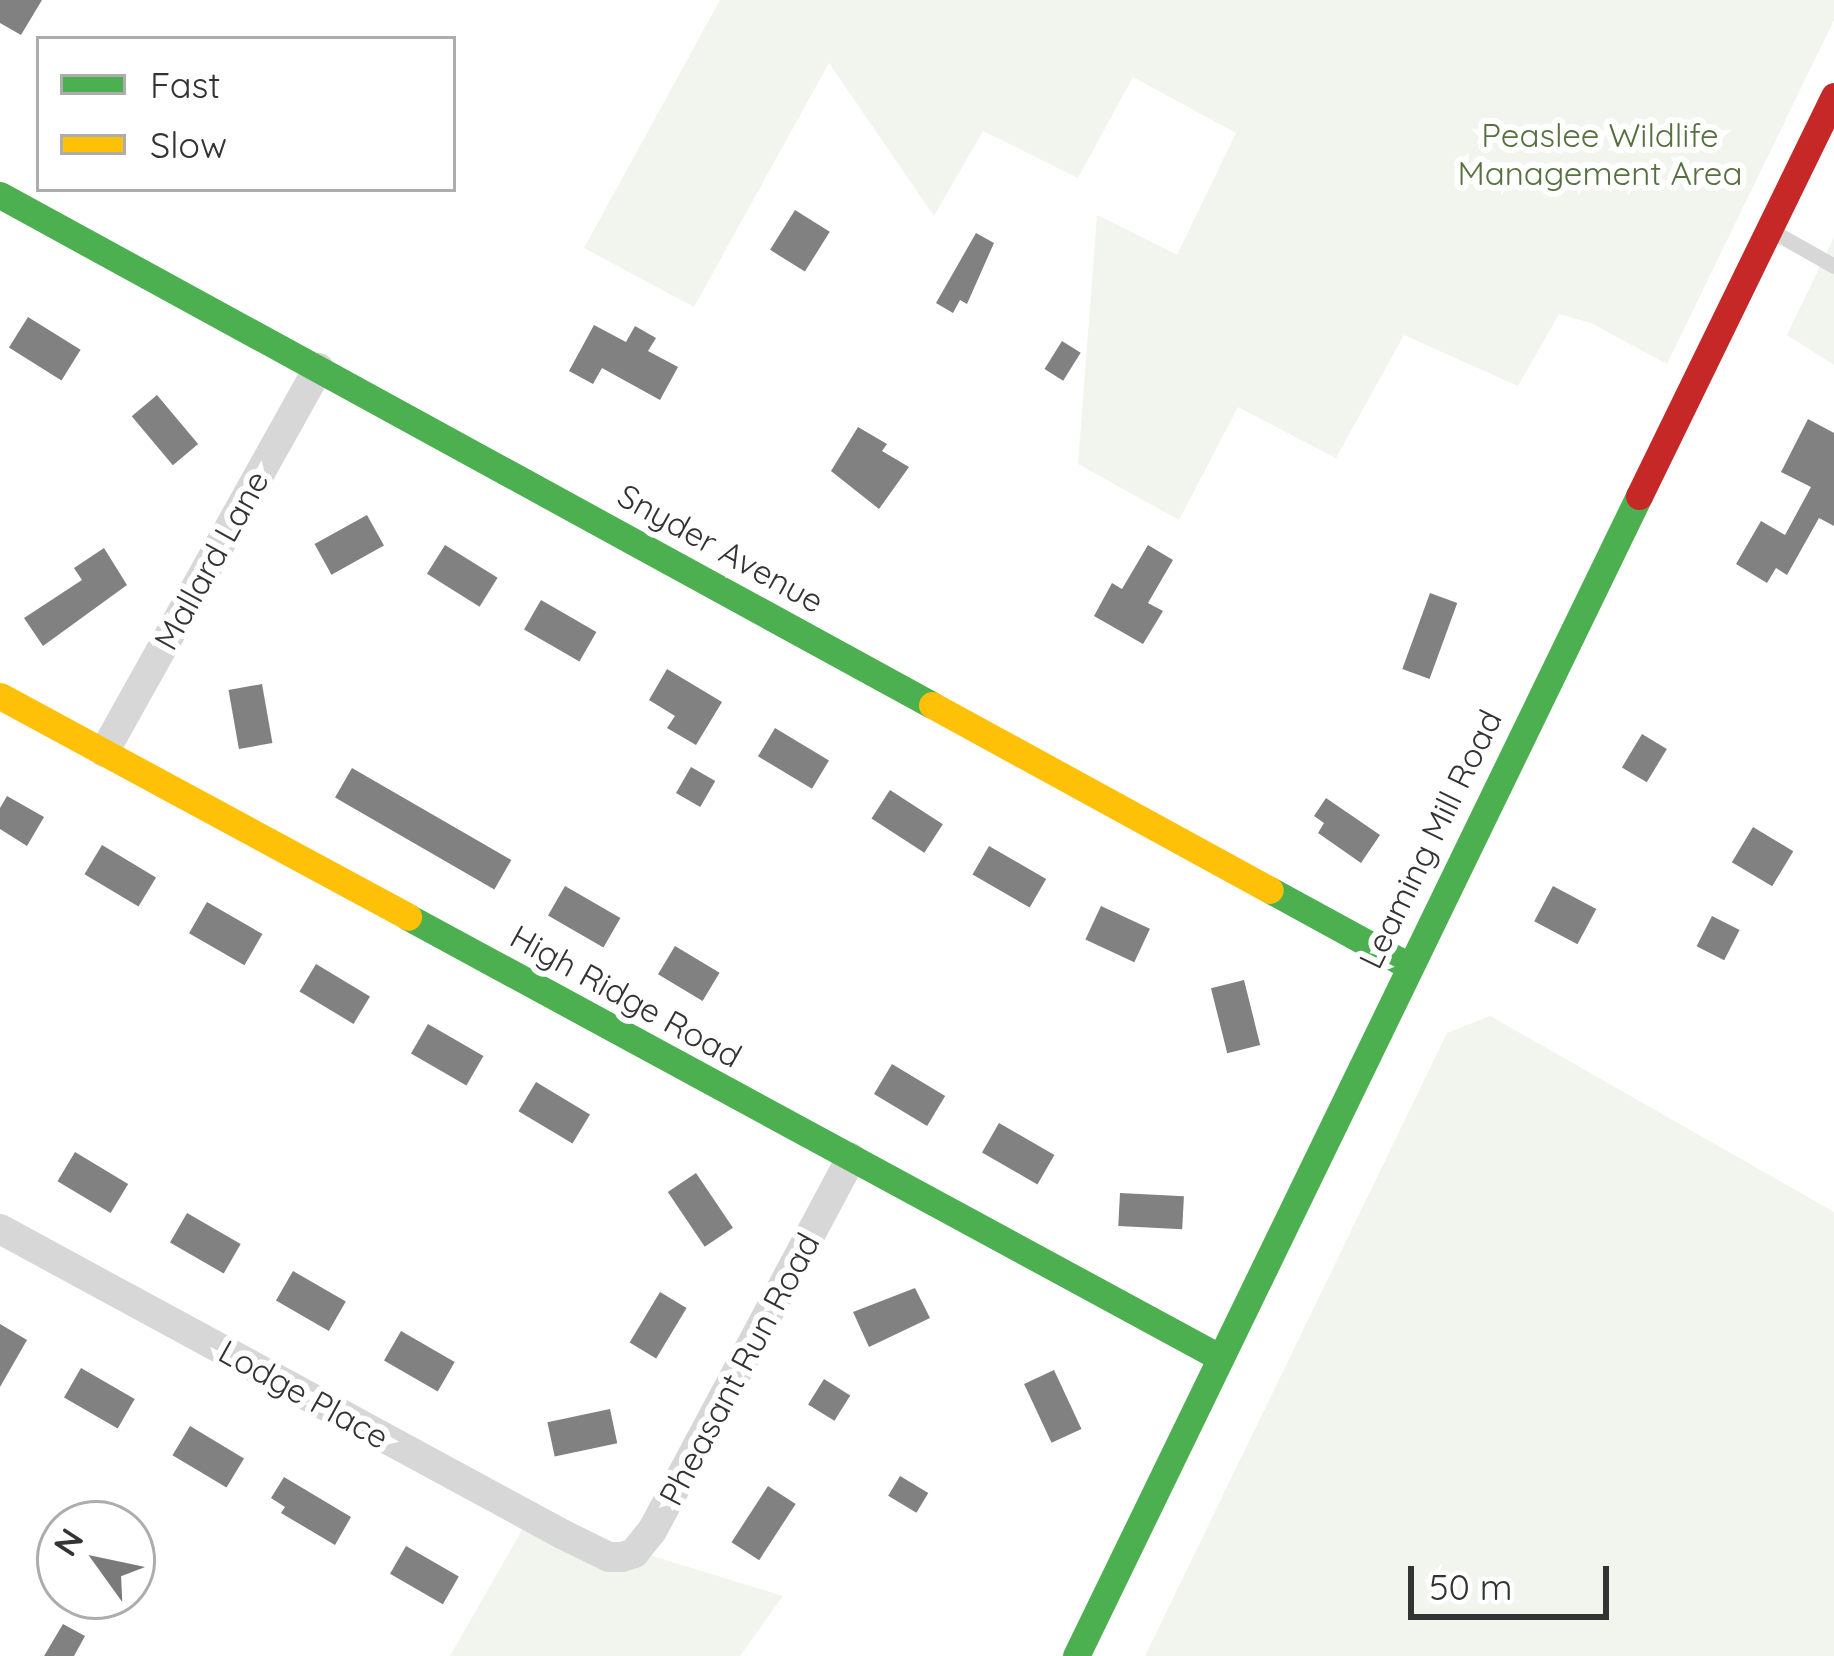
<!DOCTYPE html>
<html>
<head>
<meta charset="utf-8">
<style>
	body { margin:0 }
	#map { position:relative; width:1834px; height:1656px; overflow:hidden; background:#fff; font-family:Quicksand,sans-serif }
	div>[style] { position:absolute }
	.green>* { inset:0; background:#f1f5ed }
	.building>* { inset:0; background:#818181; transform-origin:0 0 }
	.lane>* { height:15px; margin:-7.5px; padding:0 7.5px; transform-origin:7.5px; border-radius:7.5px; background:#d7d7d7 }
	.street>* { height:30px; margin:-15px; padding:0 15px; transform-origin:15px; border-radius:15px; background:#d7d7d7 }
	.fast>* { height:27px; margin:-13.5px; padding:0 13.5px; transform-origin:13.5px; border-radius:13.5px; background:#4caf50 }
	.slow>* { height:27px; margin:-13.5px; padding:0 13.5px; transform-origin:13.5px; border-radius:13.5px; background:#ffc107 }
	.jam>* { height:27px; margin:-13.5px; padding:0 13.5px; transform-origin:13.5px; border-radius:13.5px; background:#c62828 }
	span { translate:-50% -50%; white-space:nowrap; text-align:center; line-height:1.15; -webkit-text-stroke:12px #fff; paint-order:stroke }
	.park-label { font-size:33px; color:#56703f }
	.street-label { font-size:33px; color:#333 }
	.legend { position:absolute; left:36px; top:36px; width:420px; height:156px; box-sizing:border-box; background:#fff; border:3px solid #adadad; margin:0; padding:15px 21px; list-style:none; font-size:36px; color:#333 }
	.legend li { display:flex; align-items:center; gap:24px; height:60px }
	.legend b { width:60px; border:3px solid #adadad }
	.north { position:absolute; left:36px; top:1500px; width:120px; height:120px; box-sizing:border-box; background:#fff; border:3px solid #adadad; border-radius:50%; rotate:303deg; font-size:33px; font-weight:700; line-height:48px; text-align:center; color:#333 }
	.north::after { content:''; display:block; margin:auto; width:42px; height:54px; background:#7a7a7a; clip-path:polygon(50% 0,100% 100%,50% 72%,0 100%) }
	.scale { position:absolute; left:1408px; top:1566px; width:201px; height:54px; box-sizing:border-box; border:6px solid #333; border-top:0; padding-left:15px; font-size:36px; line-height:42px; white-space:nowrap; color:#333; -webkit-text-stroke:9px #fff; paint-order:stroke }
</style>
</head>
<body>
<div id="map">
	<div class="green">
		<div style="clip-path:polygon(720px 0,1834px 0,1834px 20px,1667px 364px,1591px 323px,1559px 314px,1518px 386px,1404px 335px,1336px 458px,1238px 407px,1179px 520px,1078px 464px,1097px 215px,1177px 255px,1236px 133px,1133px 77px,1078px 178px,983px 131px,934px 216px,829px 63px,694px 307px,584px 248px)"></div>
		<div style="clip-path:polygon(1834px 237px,1834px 365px,1787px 335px)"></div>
		<div style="clip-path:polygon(1490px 1016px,1834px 1212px,1834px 1656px,1145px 1656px,1447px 1033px)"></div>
		<div style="clip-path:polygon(529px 1518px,783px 1596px,740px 1656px,450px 1656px)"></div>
	</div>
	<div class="building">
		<div style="clip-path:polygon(0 0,42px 0,21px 35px,0 23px)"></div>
		<div style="left:795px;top:210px;width:41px;height:47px;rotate:32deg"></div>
		<div style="clip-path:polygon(976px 233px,994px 243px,967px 304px,960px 300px,953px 313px,936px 303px)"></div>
		<div style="left:28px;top:317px;width:62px;height:36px;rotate:32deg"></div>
		<div style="clip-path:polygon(594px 325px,626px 342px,635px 326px,656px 338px,648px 351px,678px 367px,660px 400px,602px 368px,593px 384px,569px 371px)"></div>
		<div style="left:1062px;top:341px;width:22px;height:33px;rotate:32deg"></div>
		<div style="left:157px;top:395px;width:64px;height:33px;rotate:50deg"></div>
		<div style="clip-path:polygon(1808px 419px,1834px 433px,1834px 526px,1819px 518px,1787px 575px,1776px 568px,1767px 583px,1736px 564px,1761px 521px,1785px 535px,1811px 487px,1781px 472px)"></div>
		<div style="clip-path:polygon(858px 427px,887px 444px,882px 451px,909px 467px,879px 509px,831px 471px)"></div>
		<div style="left:367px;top:515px;width:35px;height:60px;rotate:61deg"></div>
		<div style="left:445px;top:545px;width:62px;height:34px;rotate:32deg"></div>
		<div style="clip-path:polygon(1148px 545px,1173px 560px,1148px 603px,1163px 611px,1143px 644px,1094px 616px,1112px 583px,1122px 589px)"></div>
		<div style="clip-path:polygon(104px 548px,127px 585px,43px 646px,24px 618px,82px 580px,74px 568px)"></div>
		<div style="left:1430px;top:593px;width:29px;height:81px;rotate:20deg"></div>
		<div style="left:541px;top:600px;width:64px;height:34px;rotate:30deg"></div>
		<div style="clip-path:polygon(667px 669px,722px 702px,696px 745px,667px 728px,675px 716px,649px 700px)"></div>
		<div style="left:262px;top:684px;width:60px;height:34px;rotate:80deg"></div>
		<div style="left:775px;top:728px;width:63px;height:33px;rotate:31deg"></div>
		<div style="left:1642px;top:734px;width:29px;height:39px;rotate:31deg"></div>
		<div style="left:691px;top:767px;width:28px;height:30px;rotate:30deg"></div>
		<div style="left:352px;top:768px;width:184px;height:34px;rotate:30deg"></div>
		<div style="left:890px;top:790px;width:63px;height:34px;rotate:33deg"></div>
		<div style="clip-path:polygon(7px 796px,44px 817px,27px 846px,0 829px,0 808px)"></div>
		<div style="clip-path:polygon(1326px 798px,1380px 835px,1361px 863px,1318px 833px,1324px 823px,1314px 816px)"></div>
		<div style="left:1753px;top:827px;width:47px;height:41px;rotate:31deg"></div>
		<div style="left:102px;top:845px;width:63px;height:34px;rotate:31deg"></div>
		<div style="left:989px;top:846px;width:66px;height:33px;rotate:30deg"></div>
		<div style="left:565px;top:886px;width:64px;height:34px;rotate:30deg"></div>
		<div style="left:1553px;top:886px;width:49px;height:40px;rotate:28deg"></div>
		<div style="left:207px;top:902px;width:64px;height:36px;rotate:30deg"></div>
		<div style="left:1101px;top:906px;width:54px;height:37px;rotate:25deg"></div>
		<div style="left:1712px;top:916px;width:31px;height:34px;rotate:27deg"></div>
		<div style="left:675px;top:946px;width:52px;height:33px;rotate:31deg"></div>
		<div style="left:316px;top:964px;width:63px;height:32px;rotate:31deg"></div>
		<div style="left:1244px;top:980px;width:67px;height:34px;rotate:76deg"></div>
		<div style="left:428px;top:1024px;width:64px;height:34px;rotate:30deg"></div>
		<div style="left:892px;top:1064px;width:62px;height:35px;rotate:31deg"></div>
		<div style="left:536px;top:1082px;width:63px;height:34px;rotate:31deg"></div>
		<div style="left:999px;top:1123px;width:64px;height:34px;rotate:30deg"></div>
		<div style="left:75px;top:1152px;width:62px;height:34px;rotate:31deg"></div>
		<div style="left:696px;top:1173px;width:66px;height:34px;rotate:56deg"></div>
		<div style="left:1120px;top:1193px;width:64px;height:33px;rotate:3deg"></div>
		<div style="left:187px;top:1213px;width:62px;height:34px;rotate:30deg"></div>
		<div style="left:293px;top:1271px;width:61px;height:34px;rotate:30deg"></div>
		<div style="clip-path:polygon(915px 1288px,930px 1318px,869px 1347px,853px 1312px)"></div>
		<div style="left:660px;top:1292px;width:31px;height:59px;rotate:31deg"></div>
		<div style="clip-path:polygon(0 1324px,27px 1340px,0 1387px)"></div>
		<div style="left:401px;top:1331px;width:62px;height:34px;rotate:30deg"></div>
		<div style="left:81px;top:1368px;width:62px;height:34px;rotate:30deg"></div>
		<div style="left:1054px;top:1370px;width:65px;height:33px;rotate:65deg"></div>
		<div style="left:824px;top:1379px;width:31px;height:30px;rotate:32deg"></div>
		<div style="left:610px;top:1409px;width:35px;height:64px;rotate:78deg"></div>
		<div style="left:190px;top:1426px;width:63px;height:34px;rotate:31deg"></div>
		<div style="left:900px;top:1476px;width:33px;height:23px;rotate:31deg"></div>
		<div style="clip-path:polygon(284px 1477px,351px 1517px,335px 1545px,281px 1513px,285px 1507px,271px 1498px)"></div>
		<div style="left:768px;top:1486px;width:33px;height:67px;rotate:33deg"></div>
		<div style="left:406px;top:1546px;width:61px;height:32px;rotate:30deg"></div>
		<div style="clip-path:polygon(63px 1624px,85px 1636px,74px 1656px,44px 1656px)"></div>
	</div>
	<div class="lane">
		<div style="left:1772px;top:231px;width:71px;rotate:29.4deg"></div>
	</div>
	<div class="street">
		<div style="left:104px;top:752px;width:440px;rotate:-60.8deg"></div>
		<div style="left:0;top:1229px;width:639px;rotate:28.49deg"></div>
		<div style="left:562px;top:1534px;width:52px;rotate:26.1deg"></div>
		<div style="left:609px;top:1557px;width:13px"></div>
		<div style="left:622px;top:1557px;width:13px;rotate:-18deg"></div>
		<div style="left:634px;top:1553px;width:28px;rotate:-51deg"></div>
		<div style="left:652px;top:1531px;width:423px;rotate:-61.9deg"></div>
	</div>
	<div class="fast">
		<div style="left:0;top:195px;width:1062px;rotate:28.69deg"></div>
		<div style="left:1270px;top:890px;width:156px;rotate:28.7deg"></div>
		<div style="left:408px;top:917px;width:923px;rotate:28.48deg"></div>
		<div style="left:1076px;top:1656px;width:1289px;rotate:-64.11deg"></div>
	</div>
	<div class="slow">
		<div style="left:0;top:696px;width:464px;rotate:28.4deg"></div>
		<div style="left:932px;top:705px;width:385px;rotate:28.7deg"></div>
	</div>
	<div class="jam">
		<div style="left:1639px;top:496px;width:445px;rotate:-64deg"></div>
	</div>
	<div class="park-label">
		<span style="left:1600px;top:154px">Peaslee Wildlife<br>Management Area</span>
	</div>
	<div class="street-label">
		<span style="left:721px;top:548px;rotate:29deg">Snyder Avenue</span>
		<span style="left:211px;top:560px;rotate:-61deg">Mallard Lane</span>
		<span style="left:1430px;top:839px;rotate:-64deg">Leaming Mill Road</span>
		<span style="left:626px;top:996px;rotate:29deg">High Ridge Road</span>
		<span style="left:739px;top:1369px;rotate:-62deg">Pheasant Run Road</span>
		<span style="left:304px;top:1394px;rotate:29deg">Lodge Place</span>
	</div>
	<ul class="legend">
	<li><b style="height:15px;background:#4caf50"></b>Fast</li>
	<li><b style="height:15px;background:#ffc107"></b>Slow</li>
	</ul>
	<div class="north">N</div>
	<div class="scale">50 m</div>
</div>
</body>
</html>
